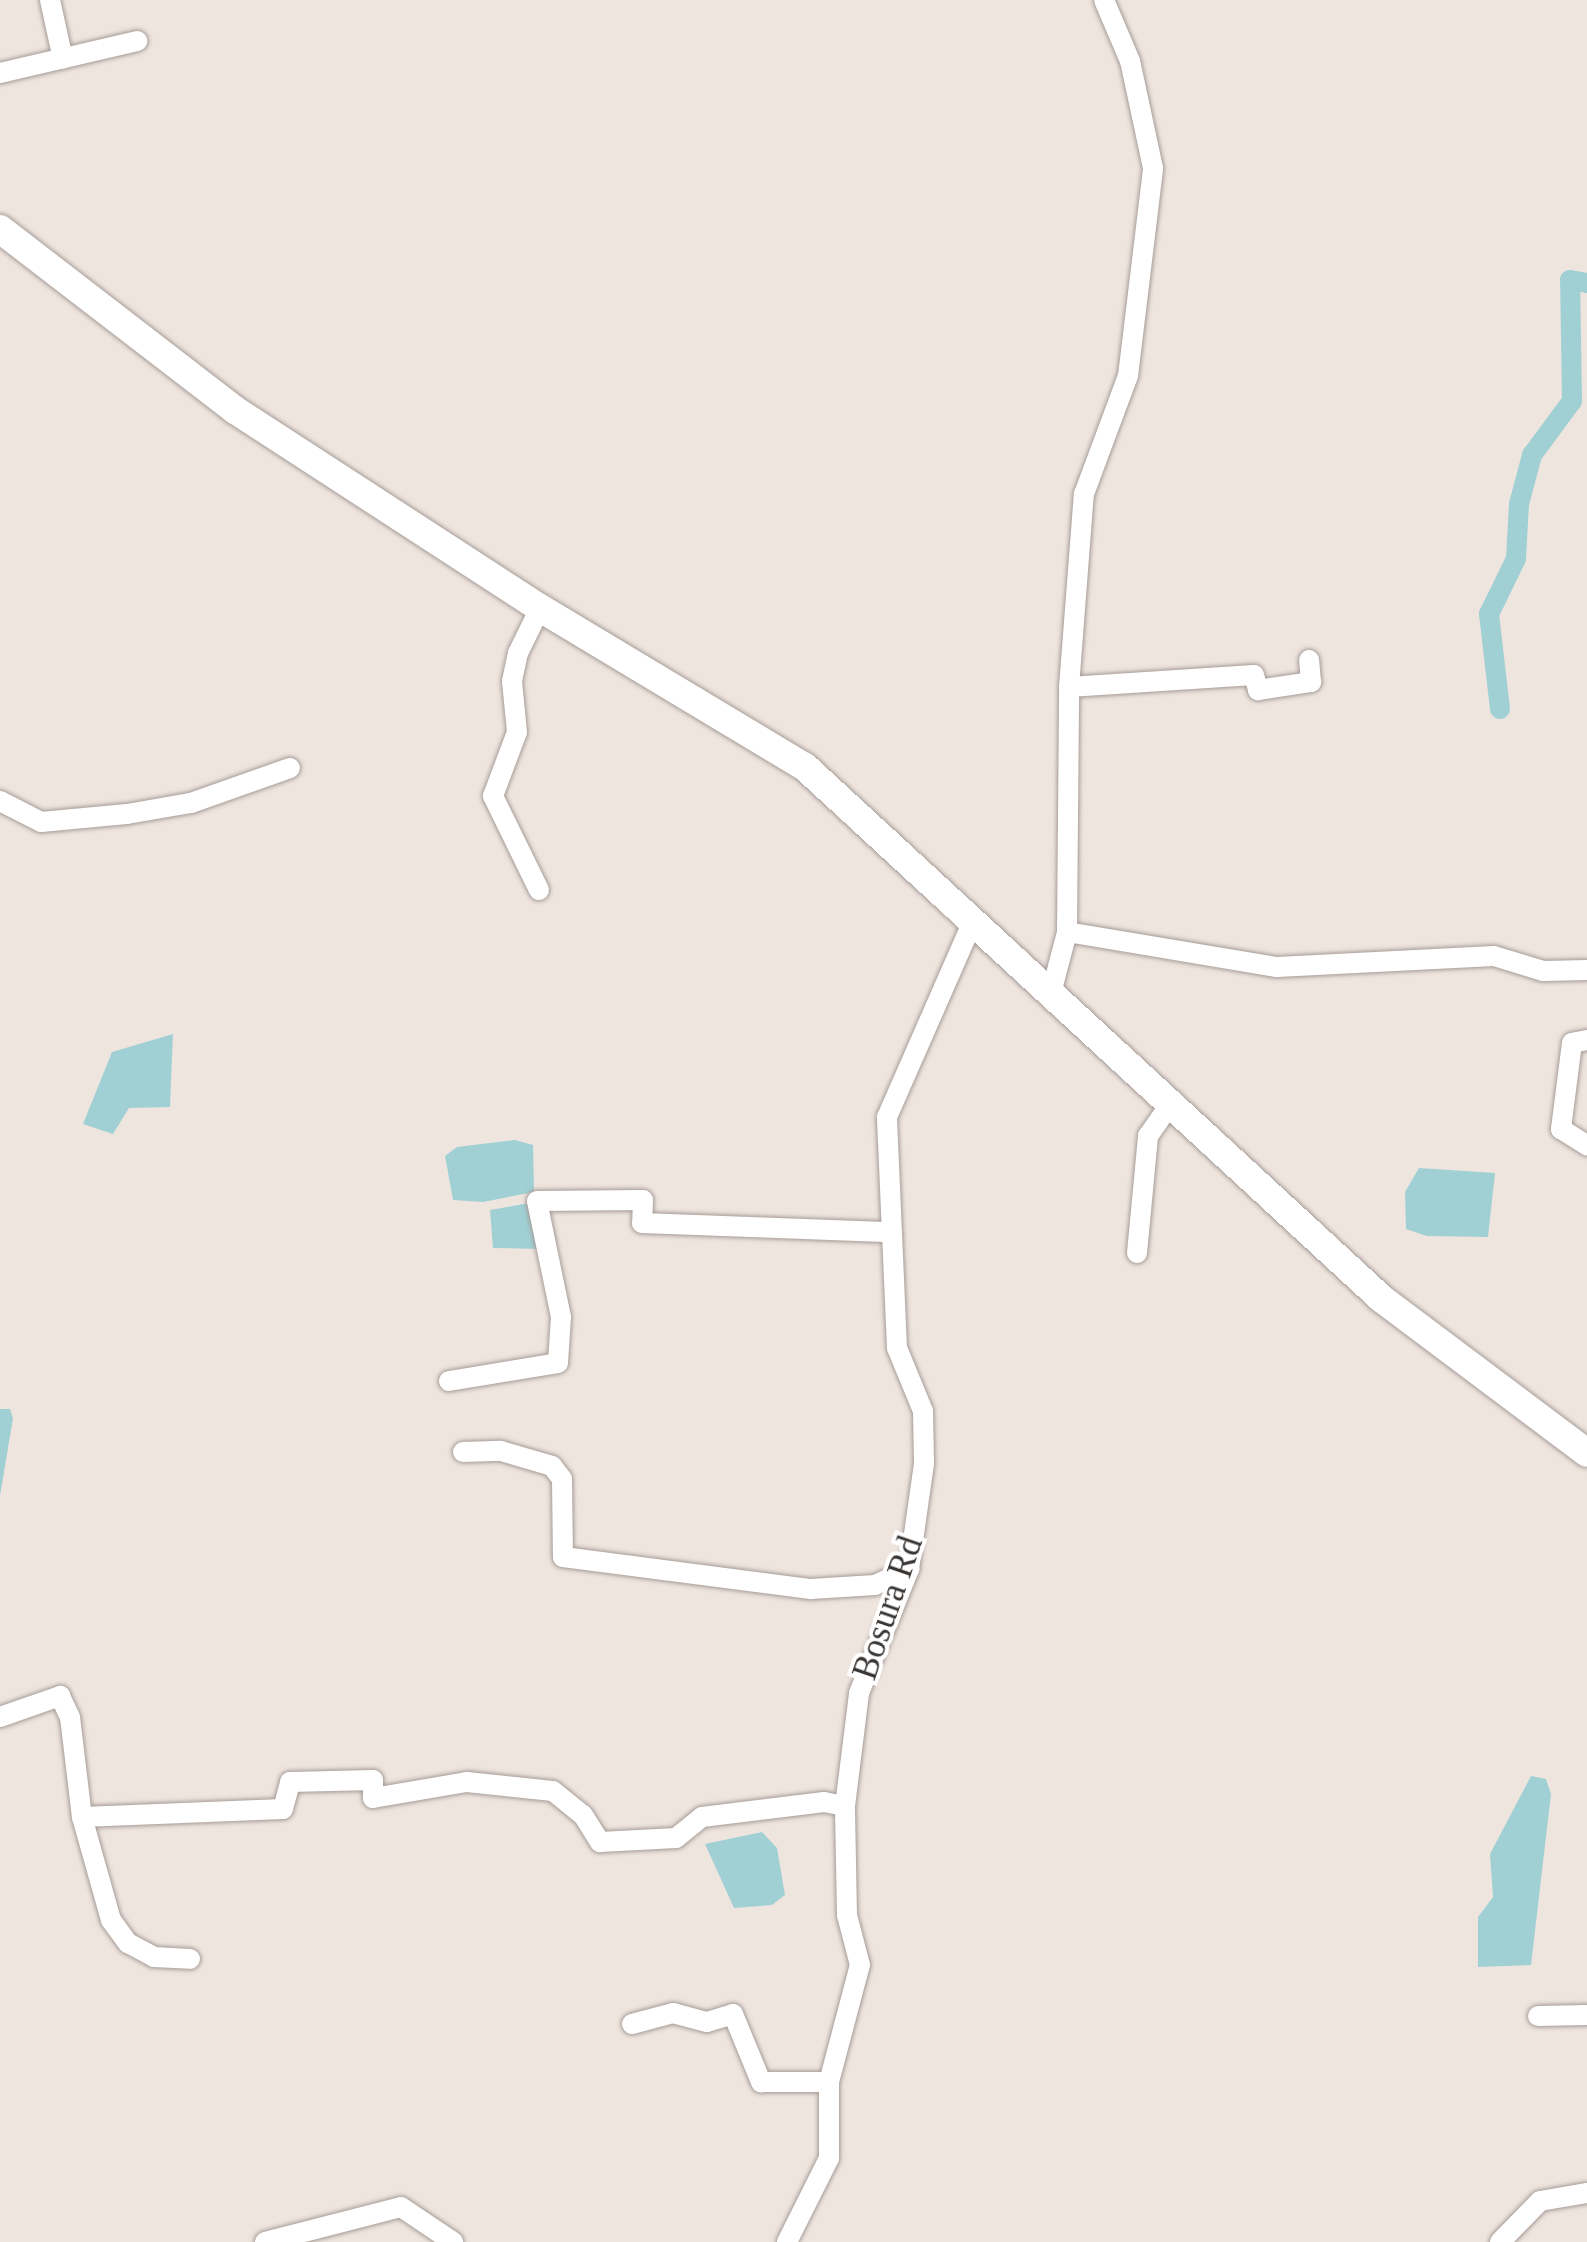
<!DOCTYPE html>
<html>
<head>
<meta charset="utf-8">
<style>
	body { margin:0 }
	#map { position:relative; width:1587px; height:2242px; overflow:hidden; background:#efe5df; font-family:"Times New Roman",serif }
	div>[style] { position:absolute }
	.water>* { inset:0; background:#a0d0d4 }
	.canal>* { height:20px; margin:-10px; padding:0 10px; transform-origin:10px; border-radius:10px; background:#a0d0d4 }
	.roads { filter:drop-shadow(0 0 2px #a69c97) drop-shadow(0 0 2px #a69c97) }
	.street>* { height:20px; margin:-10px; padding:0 10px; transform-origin:10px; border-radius:10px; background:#fff }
	.secondary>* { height:28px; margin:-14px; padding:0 14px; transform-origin:14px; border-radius:14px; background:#fff }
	span { translate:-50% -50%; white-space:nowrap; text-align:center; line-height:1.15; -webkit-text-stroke:8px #fff; paint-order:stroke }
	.street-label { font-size:35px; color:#383432 }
</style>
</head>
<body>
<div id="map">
	<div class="water">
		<div style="clip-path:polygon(173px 1034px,170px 1107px,129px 1108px,113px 1134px,83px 1124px,112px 1052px)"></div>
		<div style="clip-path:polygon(515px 1140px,533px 1145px,534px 1192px,483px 1202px,453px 1200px,445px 1156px,457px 1147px)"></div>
		<div style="clip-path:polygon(1419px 1168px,1495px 1173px,1488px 1237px,1427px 1236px,1406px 1229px,1405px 1192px)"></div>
		<div style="clip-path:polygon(530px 1203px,541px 1249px,493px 1248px,490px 1210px)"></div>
		<div style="clip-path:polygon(0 1409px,10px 1409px,13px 1418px,0 1496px)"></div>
		<div style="clip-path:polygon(1531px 1776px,1546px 1779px,1551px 1794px,1531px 1965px,1478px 1967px,1478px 1917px,1493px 1897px,1490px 1854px)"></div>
		<div style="clip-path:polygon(762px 1832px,777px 1848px,785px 1895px,772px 1905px,734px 1908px,705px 1844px)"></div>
	</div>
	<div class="canal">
		<div style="left:1500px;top:709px;width:96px;rotate:-96.6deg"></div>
		<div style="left:1489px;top:614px;width:61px;rotate:-63.9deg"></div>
		<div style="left:1516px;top:559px;width:55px;rotate:-86.9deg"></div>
		<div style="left:1519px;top:504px;width:51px;rotate:-75.1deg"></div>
		<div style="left:1532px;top:455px;width:67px;rotate:-53.5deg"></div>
		<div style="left:1572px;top:401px;width:121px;rotate:-90.9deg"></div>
		<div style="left:1570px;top:280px;width:17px;rotate:10deg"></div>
	</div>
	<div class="roads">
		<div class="street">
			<div style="left:50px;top:0;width:60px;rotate:77.6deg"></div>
			<div style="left:0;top:73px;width:141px;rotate:-13.1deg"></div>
			<div style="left:1069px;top:687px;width:185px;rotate:-3.7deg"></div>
			<div style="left:1254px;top:675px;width:16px;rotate:75deg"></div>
			<div style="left:1258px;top:690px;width:54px;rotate:-8.6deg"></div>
			<div style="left:1311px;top:682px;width:22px;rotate:-95deg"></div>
			<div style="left:0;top:801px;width:46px;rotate:27.1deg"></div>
			<div style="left:41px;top:822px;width:86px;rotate:-5.3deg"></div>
			<div style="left:127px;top:814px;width:65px;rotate:-9.8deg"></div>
			<div style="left:191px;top:803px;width:105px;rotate:-19.5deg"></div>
			<div style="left:539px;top:890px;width:105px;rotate:-116.1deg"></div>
			<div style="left:493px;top:796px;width:68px;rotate:-69.4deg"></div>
			<div style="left:517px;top:732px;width:51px;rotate:-95.6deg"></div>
			<div style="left:512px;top:681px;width:29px;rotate:-78deg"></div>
			<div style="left:518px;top:653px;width:50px;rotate:-63.9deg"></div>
			<div style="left:1067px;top:932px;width:213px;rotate:9.5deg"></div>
			<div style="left:1277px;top:967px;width:217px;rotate:-2.9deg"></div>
			<div style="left:1494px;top:956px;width:51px;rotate:17deg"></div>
			<div style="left:1543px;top:971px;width:44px;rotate:-1.3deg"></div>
			<div style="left:1050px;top:997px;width:67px;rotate:-75.3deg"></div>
			<div style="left:1067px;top:932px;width:245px;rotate:-89.5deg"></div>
			<div style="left:1069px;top:687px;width:194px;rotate:-85.6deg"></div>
			<div style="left:1084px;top:494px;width:126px;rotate:-69.6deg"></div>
			<div style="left:1128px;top:376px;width:209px;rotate:-83.1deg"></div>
			<div style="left:1153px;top:168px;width:109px;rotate:-102.1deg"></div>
			<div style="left:1130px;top:61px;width:66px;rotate:-113.1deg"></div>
			<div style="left:1587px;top:1040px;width:15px;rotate:169deg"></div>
			<div style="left:1572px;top:1043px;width:87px;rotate:97.3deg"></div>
			<div style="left:1561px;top:1129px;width:31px;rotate:32deg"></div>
			<div style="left:1137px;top:1253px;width:118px;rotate:-84.6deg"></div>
			<div style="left:1148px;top:1136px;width:37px;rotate:-55deg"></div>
			<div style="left:449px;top:1381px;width:110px;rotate:-9.4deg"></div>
			<div style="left:558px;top:1363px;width:46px;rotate:-86.3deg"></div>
			<div style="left:561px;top:1317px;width:118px;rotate:-101.7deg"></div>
			<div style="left:537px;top:1201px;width:106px;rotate:-0.5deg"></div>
			<div style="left:643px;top:1200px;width:23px;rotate:92deg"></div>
			<div style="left:642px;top:1223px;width:250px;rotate:2.1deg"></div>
			<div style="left:463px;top:1452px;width:38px;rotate:-2deg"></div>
			<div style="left:501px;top:1451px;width:53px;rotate:16.4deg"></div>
			<div style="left:552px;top:1466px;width:16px;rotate:52deg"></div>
			<div style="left:562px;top:1479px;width:78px;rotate:89.3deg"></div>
			<div style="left:563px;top:1557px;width:250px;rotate:7.4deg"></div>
			<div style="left:811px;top:1589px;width:64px;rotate:-3.6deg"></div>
			<div style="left:875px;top:1585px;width:38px;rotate:-25deg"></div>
			<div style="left:0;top:1717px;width:64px;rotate:-19.3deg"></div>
			<div style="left:60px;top:1696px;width:23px;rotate:65deg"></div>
			<div style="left:70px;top:1717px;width:101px;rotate:83.2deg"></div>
			<div style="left:82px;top:1817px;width:201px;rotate:-2.3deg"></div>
			<div style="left:283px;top:1809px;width:28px;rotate:-75deg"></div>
			<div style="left:290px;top:1782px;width:83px;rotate:-1.4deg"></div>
			<div style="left:373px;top:1780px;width:18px;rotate:90deg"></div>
			<div style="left:373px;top:1798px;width:95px;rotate:-9.7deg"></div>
			<div style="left:467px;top:1782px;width:86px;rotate:6deg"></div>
			<div style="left:553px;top:1791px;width:38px;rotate:39deg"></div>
			<div style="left:583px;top:1815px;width:32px;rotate:58deg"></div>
			<div style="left:600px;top:1842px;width:76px;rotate:-3deg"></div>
			<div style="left:676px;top:1838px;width:33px;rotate:-39deg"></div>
			<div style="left:702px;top:1817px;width:123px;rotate:-7deg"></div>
			<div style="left:824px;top:1802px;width:21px;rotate:11deg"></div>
			<div style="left:82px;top:1817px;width:107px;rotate:74.3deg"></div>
			<div style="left:111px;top:1920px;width:29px;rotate:54deg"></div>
			<div style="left:128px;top:1943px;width:30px;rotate:28deg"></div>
			<div style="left:154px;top:1957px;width:36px;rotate:3deg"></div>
			<div style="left:1538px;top:2016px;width:49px;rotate:-1.2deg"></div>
			<div style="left:632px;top:2024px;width:42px;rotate:-15deg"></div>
			<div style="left:673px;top:2013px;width:35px;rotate:15deg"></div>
			<div style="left:707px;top:2022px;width:27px;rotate:-17deg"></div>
			<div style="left:733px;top:2014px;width:74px;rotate:67.6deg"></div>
			<div style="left:761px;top:2082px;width:68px"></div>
			<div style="left:265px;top:2242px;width:140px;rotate:-14.4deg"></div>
			<div style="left:401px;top:2207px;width:63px;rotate:33.9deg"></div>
			<div style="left:787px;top:2242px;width:94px;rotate:-63.4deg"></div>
			<div style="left:829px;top:2158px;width:76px;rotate:-90deg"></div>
			<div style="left:829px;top:2082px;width:121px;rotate:-75.2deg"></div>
			<div style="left:860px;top:1965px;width:52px;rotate:-104.6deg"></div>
			<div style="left:847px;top:1915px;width:109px;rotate:-91.1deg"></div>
			<div style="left:845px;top:1806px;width:114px;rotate:-82.9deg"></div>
			<div style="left:859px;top:1693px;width:134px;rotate:-68deg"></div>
			<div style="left:909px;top:1569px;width:107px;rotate:-81.9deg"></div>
			<div style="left:924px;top:1463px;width:52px;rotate:-91.1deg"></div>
			<div style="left:923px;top:1411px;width:68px;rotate:-112.4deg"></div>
			<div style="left:897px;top:1348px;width:231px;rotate:-92.5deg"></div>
			<div style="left:887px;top:1117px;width:214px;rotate:-66.3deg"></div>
			<div style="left:1500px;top:2242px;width:57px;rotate:-45.7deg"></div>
			<div style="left:1540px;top:2201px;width:48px;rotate:-9.7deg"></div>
		</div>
		<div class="secondary">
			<div style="left:0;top:229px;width:297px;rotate:37.6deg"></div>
			<div style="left:235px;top:410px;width:364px;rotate:33deg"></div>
			<div style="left:540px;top:608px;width:309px;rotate:31deg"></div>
			<div style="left:805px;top:767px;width:785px;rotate:42.68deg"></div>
			<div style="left:1382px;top:1299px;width:256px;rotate:36.9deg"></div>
		</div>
	</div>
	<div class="street-label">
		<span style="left:888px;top:1608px;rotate:-71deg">Bosura Rd</span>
	</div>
</div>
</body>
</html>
